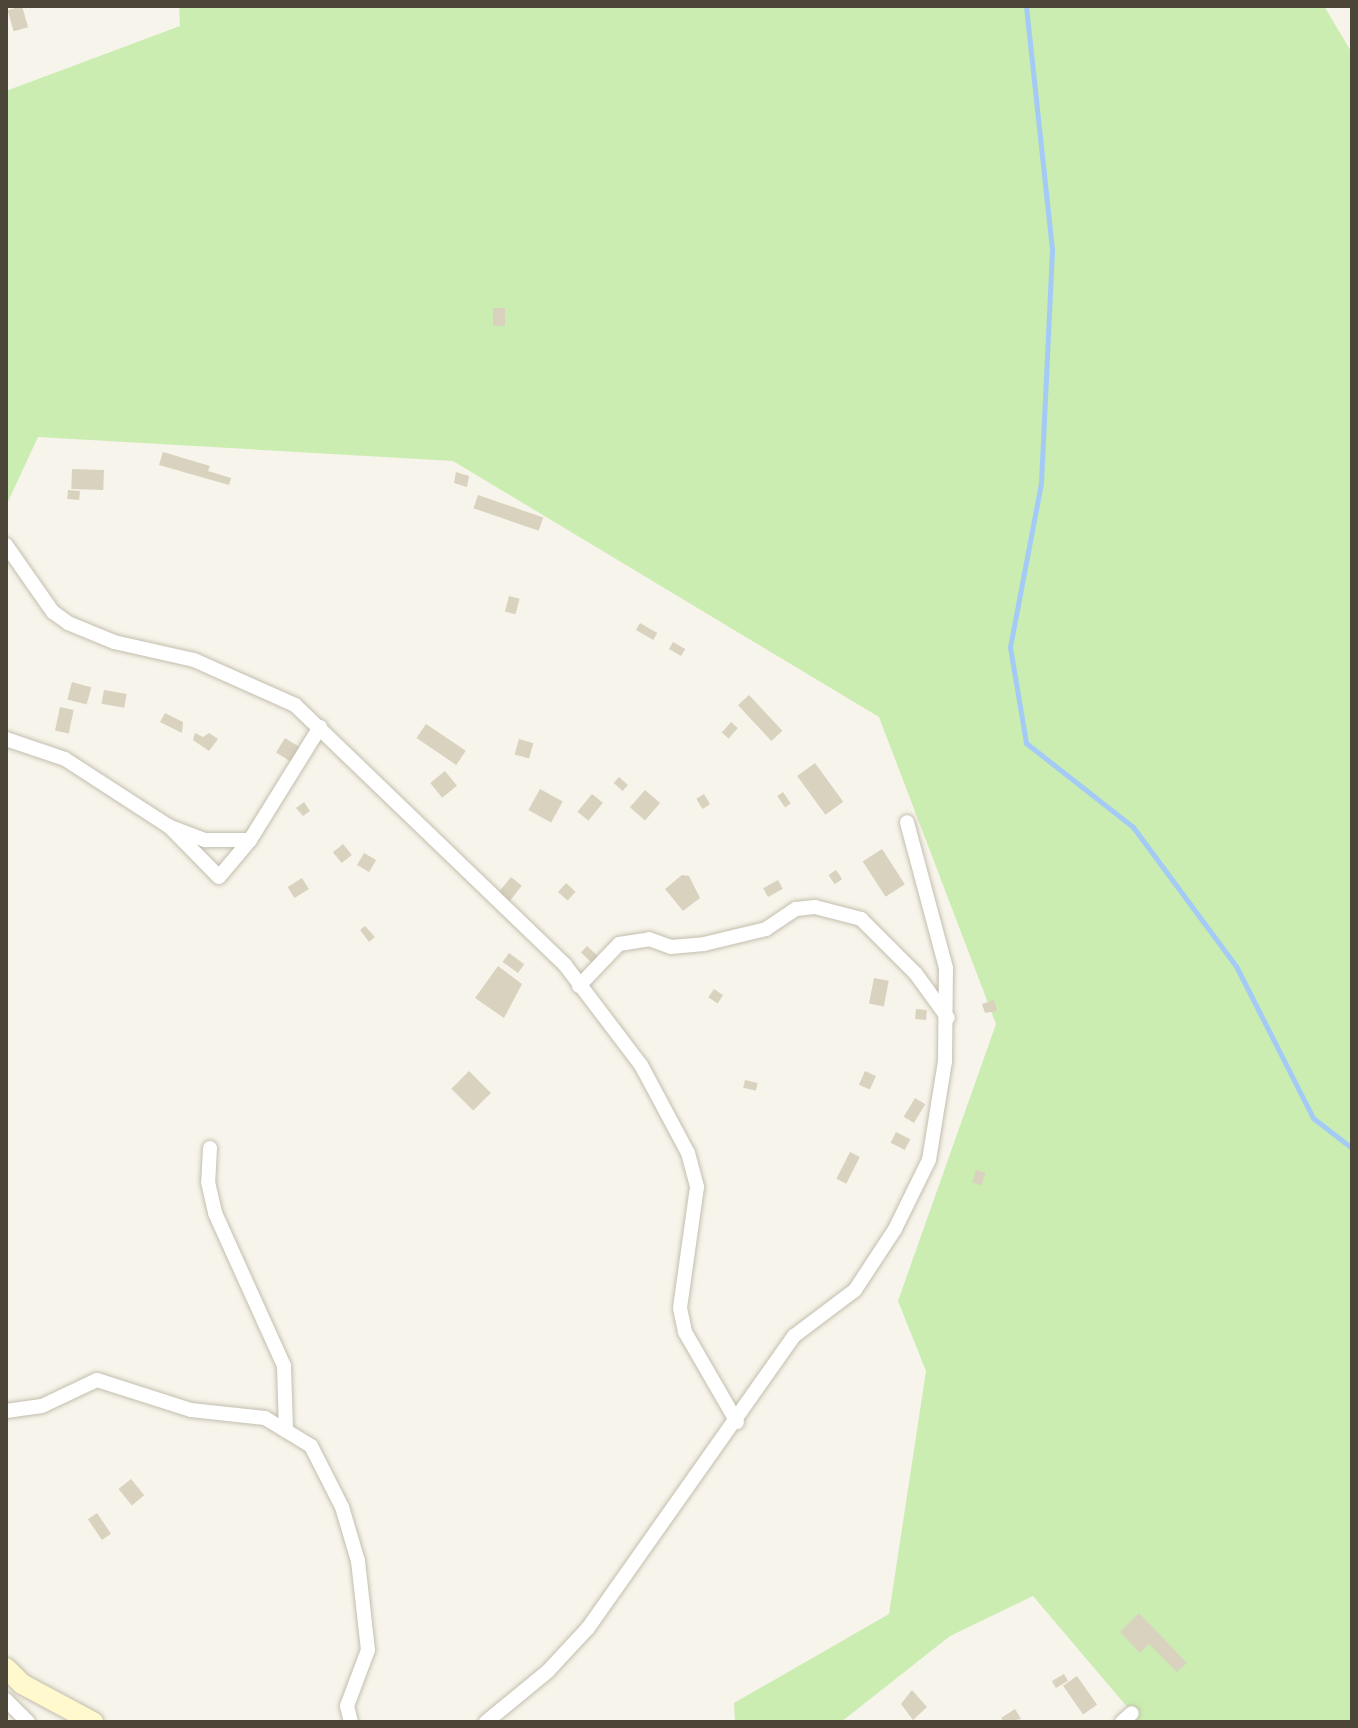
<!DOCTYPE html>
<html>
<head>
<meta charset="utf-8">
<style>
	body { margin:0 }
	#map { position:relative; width:1358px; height:1728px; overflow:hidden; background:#f7f4eb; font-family:Raleway,sans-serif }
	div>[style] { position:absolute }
	.green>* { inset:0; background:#cbedb1 }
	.stream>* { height:5px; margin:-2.5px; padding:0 2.5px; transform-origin:2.5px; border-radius:2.5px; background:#a4cbf6 }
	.building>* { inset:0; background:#d9d2bf; transform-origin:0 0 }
	.roads { filter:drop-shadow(0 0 2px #c3bead) drop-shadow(0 0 2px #c3bead) }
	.street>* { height:14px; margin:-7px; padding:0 7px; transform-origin:7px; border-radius:7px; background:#fff }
	.secondary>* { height:20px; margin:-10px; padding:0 10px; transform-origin:10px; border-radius:10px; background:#fff9cd }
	span { translate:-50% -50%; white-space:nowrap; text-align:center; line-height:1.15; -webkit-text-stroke:6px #fff; paint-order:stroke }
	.frame { position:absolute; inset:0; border:8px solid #4c4638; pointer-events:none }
</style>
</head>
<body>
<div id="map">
	<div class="green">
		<div style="clip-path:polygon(179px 6px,1324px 6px,1352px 53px,1352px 1722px,1120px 1722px,1128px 1708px,1033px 1596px,950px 1636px,841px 1722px,735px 1722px,734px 1703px,889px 1614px,926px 1371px,898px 1301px,996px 1024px,879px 717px,453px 461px,38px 437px,6px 506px,6px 91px,180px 26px)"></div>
	</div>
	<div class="stream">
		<div style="left:1026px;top:6px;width:245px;rotate:83.9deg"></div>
		<div style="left:1052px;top:250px;width:233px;rotate:92.7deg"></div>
		<div style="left:1041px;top:483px;width:167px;rotate:100.7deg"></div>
		<div style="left:1010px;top:647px;width:97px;rotate:80.5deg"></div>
		<div style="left:1026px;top:743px;width:136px;rotate:38.1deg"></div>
		<div style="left:1133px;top:827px;width:173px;rotate:53.5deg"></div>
		<div style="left:1236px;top:966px;width:170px;rotate:63.1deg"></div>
		<div style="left:1313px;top:1118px;width:49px;rotate:37.6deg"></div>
	</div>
	<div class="building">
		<div style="left:22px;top:6px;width:22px;height:15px;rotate:74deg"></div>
		<div style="left:493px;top:308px;width:12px;height:18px"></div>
		<div style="clip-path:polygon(163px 452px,210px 466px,208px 471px,231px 478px,229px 485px,159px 465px)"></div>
		<div style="left:72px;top:469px;width:32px;height:20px;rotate:2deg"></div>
		<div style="clip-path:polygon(456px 472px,469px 476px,467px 487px,454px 483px)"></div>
		<div style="left:68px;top:490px;width:12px;height:9px;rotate:5deg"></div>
		<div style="left:478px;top:495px;width:69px;height:14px;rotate:19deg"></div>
		<div style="left:509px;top:596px;width:11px;height:16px;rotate:15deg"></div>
		<div style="left:640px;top:623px;width:20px;height:8px;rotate:30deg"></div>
		<div style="left:673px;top:642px;width:14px;height:8px;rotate:30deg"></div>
		<div style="left:72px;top:682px;width:20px;height:18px;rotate:15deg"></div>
		<div style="left:104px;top:690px;width:23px;height:14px;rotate:10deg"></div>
		<div style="left:749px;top:695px;width:49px;height:15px;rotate:47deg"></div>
		<div style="left:60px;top:707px;width:14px;height:24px;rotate:12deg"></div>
		<div style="clip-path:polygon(165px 713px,183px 722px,182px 733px,160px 722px)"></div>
		<div style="left:731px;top:722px;width:9px;height:14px;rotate:41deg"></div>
		<div style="left:426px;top:724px;width:48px;height:17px;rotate:34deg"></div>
		<div style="clip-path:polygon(195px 733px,203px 737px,209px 733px,218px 739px,209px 751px,193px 740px)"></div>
		<div style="left:285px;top:738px;width:22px;height:17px;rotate:32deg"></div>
		<div style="left:519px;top:739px;width:15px;height:16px;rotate:16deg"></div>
		<div style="left:815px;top:763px;width:48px;height:22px;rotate:54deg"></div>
		<div style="left:445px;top:771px;width:19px;height:19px;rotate:51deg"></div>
		<div style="left:619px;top:777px;width:12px;height:8px;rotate:42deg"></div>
		<div style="left:540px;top:789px;width:26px;height:24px;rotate:29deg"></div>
		<div style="left:645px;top:790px;width:20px;height:23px;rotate:41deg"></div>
		<div style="left:783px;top:792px;width:14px;height:7px;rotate:56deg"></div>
		<div style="left:592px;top:794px;width:14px;height:23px;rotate:39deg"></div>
		<div style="left:704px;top:794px;width:12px;height:9px;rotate:59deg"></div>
		<div style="clip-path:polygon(304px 802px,310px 811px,303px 816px,296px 808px)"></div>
		<div style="left:343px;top:844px;width:14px;height:13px;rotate:51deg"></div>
		<div style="left:882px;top:849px;width:42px;height:23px;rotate:57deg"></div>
		<div style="left:364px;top:853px;width:14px;height:14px;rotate:30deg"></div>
		<div style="left:836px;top:870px;width:11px;height:9px;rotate:56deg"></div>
		<div style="clip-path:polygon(682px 875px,689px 876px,700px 898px,683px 911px,665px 889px)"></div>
		<div style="left:511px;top:877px;width:14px;height:22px;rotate:39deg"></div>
		<div style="left:302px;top:878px;width:13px;height:17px;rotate:58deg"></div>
		<div style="left:778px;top:880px;width:10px;height:17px;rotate:61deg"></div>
		<div style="left:566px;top:883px;width:13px;height:12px;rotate:42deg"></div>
		<div style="clip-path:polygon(365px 926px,375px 937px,369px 942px,360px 930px)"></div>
		<div style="left:587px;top:946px;width:18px;height:9px;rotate:43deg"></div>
		<div style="left:509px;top:953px;width:19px;height:11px;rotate:36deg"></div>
		<div style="clip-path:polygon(498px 966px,522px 984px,504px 1018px,475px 998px)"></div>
		<div style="left:874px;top:978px;width:15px;height:26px;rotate:11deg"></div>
		<div style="left:714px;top:989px;width:11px;height:10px;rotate:34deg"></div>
		<div style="clip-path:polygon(994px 1000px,997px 1011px,985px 1013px,982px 1004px)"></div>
		<div style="left:916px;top:1009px;width:11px;height:10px;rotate:5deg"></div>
		<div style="left:469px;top:1071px;width:31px;height:25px;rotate:45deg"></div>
		<div style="left:865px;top:1071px;width:12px;height:15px;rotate:24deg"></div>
		<div style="left:745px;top:1080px;width:13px;height:8px;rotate:13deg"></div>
		<div style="left:915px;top:1098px;width:12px;height:22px;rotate:31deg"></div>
		<div style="left:896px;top:1132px;width:16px;height:12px;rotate:27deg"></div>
		<div style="left:850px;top:1152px;width:11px;height:30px;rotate:27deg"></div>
		<div style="left:976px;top:1170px;width:10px;height:13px;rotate:17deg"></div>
		<div style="left:131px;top:1479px;width:21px;height:16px;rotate:51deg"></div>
		<div style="left:97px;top:1513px;width:25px;height:11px;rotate:56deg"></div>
		<div style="clip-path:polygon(1139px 1613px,1187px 1663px,1177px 1672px,1149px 1644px,1140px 1653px,1120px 1632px)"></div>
		<div style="left:1064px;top:1674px;width:8px;height:14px;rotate:60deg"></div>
		<div style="left:1077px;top:1676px;width:35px;height:17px;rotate:55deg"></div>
		<div style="clip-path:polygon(912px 1690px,927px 1707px,913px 1720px,901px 1704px)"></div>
		<div style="clip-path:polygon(1015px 1709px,1021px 1719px,1004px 1722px,1001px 1718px)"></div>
	</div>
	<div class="roads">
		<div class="street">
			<div style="left:6px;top:545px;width:82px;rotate:55deg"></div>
			<div style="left:53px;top:612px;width:19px;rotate:36deg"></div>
			<div style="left:68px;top:623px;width:50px;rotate:22.4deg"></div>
			<div style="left:114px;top:642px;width:82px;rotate:12.7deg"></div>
			<div style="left:194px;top:660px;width:111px;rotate:24deg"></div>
			<div style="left:295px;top:705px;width:375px;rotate:43.9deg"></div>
			<div style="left:565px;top:965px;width:126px;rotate:52.8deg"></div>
			<div style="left:641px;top:1065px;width:100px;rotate:61.9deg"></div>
			<div style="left:688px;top:1153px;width:35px;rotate:75deg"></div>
			<div style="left:697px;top:1187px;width:122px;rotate:98deg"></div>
			<div style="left:680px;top:1308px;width:25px;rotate:78deg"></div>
			<div style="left:685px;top:1332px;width:104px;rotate:60deg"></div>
			<div style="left:6px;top:739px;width:62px;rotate:18.7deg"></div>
			<div style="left:65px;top:759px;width:123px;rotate:33deg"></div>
			<div style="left:168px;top:826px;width:40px;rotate:21deg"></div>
			<div style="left:205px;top:840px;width:45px"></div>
			<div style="left:169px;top:826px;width:71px;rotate:45.6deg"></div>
			<div style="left:219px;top:877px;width:48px;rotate:-50deg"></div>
			<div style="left:250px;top:840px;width:133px;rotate:-58.2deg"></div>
			<div style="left:579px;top:986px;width:58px;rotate:-46.4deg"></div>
			<div style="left:619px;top:944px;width:30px;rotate:-9deg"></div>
			<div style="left:649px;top:939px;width:23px;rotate:20deg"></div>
			<div style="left:671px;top:947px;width:33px;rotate:-5deg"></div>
			<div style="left:704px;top:944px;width:64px;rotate:-13.6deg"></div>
			<div style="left:766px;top:929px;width:36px;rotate:-34deg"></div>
			<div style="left:796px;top:909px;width:19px;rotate:-6deg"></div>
			<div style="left:815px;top:907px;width:48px;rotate:14.6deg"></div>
			<div style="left:861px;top:919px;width:78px;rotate:45deg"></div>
			<div style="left:916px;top:974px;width:54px;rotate:54deg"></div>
			<div style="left:210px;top:1148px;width:34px;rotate:93deg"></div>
			<div style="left:208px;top:1182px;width:32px;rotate:77deg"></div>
			<div style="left:215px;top:1213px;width:168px;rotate:65.7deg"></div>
			<div style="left:284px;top:1366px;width:65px;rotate:88.2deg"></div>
			<div style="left:6px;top:1411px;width:36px;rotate:-8deg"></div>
			<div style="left:42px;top:1406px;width:61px;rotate:-25.3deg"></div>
			<div style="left:97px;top:1380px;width:99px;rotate:17.7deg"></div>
			<div style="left:191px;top:1410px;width:74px;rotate:6.2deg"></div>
			<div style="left:265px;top:1418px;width:54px;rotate:31.3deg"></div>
			<div style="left:311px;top:1446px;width:68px;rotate:63.1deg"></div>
			<div style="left:342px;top:1507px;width:56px;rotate:73.5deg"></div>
			<div style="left:358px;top:1561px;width:90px;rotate:83.6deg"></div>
			<div style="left:368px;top:1650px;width:60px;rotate:110.6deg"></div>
			<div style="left:347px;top:1706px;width:16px;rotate:76deg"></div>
			<div style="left:6px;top:1700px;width:31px;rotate:45deg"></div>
			<div style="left:486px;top:1722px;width:80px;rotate:-39.4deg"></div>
			<div style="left:548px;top:1671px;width:59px;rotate:-47.1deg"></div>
			<div style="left:588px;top:1628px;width:357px;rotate:-54.8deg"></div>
			<div style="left:794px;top:1336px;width:76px;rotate:-37deg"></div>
			<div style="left:855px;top:1290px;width:73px;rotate:-56.7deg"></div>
			<div style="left:895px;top:1229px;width:77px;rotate:-63.8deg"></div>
			<div style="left:929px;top:1160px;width:100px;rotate:-80.8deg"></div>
			<div style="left:945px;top:1061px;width:93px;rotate:-89.4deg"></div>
			<div style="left:946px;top:968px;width:151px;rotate:-105deg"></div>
			<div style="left:1122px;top:1722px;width:13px;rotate:-42deg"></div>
		</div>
		<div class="secondary">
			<div style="left:6px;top:1668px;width:23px;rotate:45deg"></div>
			<div style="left:22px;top:1684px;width:81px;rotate:28.2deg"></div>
		</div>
	</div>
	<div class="frame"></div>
</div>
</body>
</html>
